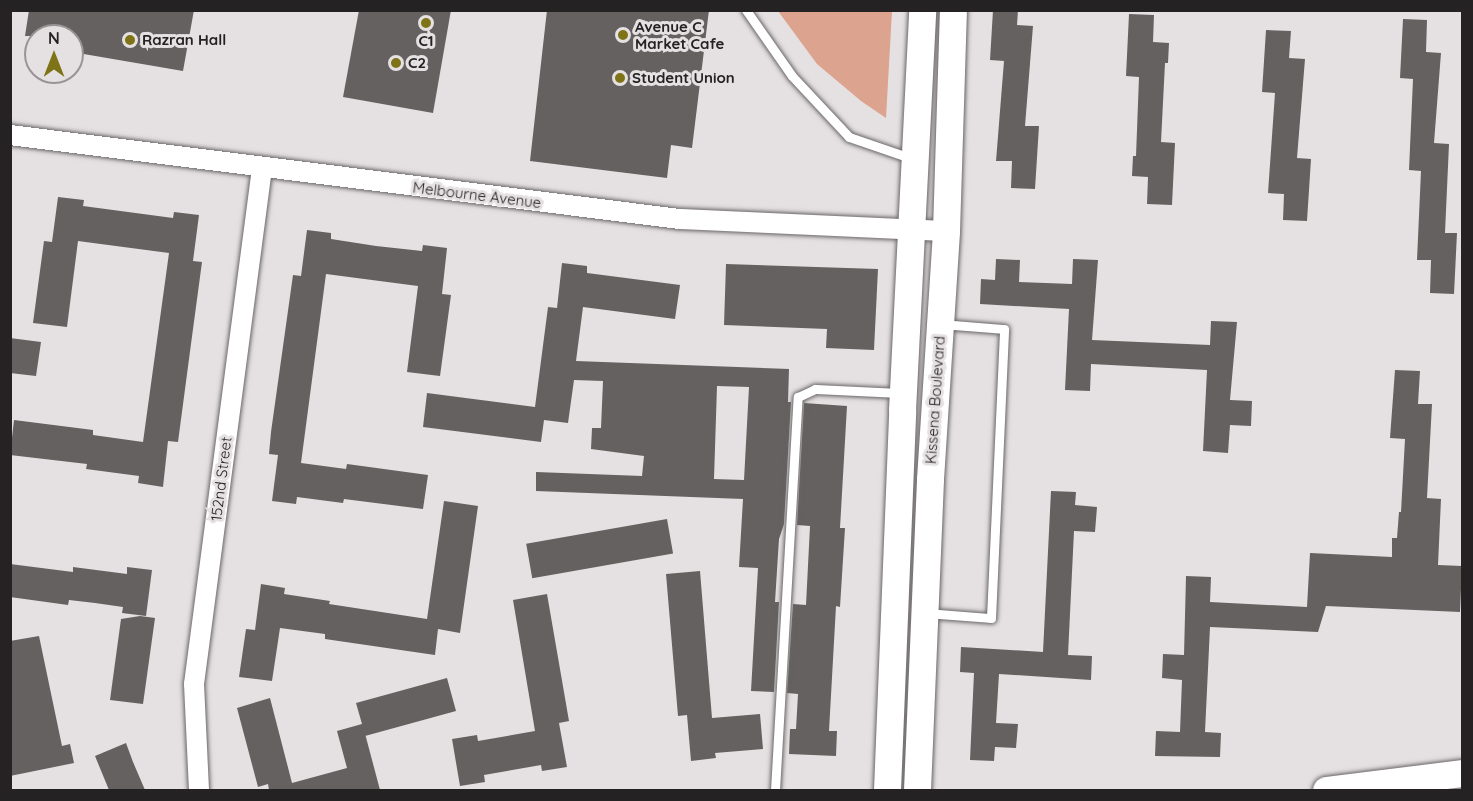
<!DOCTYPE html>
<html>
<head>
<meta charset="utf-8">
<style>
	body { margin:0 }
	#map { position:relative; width:1473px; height:801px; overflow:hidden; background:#e5e0e2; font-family:Quicksand,sans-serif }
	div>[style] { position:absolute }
	.green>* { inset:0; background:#dca38e }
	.building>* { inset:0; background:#656160; transform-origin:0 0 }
	.roads { filter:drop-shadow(0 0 2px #6b6768) drop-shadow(0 0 2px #6b6768) }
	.lane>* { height:9px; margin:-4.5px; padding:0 4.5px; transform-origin:4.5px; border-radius:4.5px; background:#fff }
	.street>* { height:20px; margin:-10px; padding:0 10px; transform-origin:10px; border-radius:10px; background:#fff }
	.secondary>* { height:27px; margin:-13.5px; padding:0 13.5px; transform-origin:13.5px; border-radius:13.5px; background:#fff }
	.dots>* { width:16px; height:16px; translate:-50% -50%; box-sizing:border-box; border:3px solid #e5e0e2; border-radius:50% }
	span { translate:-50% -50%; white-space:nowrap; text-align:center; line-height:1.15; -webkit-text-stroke:6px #e5e0e2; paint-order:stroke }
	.poi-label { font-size:15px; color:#242223; font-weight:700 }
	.left { translate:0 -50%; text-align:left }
	.street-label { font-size:15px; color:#242223 }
	.frame { position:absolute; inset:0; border:12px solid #242223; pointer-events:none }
	.north { position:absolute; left:24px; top:24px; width:60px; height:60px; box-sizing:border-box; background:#e5e0e2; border:2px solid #989496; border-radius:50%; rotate:0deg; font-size:16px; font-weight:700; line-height:24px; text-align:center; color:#242223 }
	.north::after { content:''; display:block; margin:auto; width:21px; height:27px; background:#7e7417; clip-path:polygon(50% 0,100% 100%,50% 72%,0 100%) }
</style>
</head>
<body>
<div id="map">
	<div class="green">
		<div style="clip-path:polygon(778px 11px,892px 11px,886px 118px,861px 101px,817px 64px)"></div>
	</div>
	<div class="building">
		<div style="clip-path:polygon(29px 10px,194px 10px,183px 71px,72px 52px,72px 36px,25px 36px)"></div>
		<div style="clip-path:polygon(359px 10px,451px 10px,433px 113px,343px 97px)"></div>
		<div style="clip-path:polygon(547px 10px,709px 10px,692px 148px,671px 145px,667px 178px,530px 161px)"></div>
		<div style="clip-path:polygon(993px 10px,1018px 10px,1017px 25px,1033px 26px,1025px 126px,1039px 126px,1035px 189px,1011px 188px,1012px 161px,996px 161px,1004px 61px,990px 60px)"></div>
		<div style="clip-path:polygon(1129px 14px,1154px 15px,1153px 42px,1169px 43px,1168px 63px,1165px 63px,1161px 142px,1175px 143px,1172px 205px,1147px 204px,1148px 177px,1132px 176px,1133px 156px,1136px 156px,1139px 77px,1126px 76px)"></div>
		<div style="clip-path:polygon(1403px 19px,1427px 20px,1426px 52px,1441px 53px,1434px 143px,1449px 144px,1445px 233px,1457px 233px,1454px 294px,1430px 293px,1431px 260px,1417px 260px,1421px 171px,1409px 170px,1413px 79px,1400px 78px)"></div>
		<div style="clip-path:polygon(1266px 30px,1291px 31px,1289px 58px,1305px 59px,1297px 158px,1311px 159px,1307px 221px,1283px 220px,1284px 194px,1268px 193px,1275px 93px,1262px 92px)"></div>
		<div style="clip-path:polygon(58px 197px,84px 200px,83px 206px,173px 218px,174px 212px,199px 215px,193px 261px,202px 262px,191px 344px,178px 442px,168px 441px,163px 487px,138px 483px,139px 476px,86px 469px,87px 464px,10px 455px,14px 420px,93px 430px,93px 435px,143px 442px,169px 253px,78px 241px,67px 327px,33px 323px,44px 241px,52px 242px)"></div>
		<div style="clip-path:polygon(307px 230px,331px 233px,331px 239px,376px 246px,422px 251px,423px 245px,447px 248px,442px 294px,451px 295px,440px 376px,407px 372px,418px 286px,326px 274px,301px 463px,346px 469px,347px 464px,428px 475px,423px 509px,344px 499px,343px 503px,297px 497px,296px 504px,272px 501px,278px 455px,269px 454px,271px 432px,293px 275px,301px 276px)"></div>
		<div style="clip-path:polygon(996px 259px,1020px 260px,1019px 282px,1072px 284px,1073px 259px,1098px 260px,1092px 340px,1210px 345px,1211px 321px,1237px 322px,1230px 400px,1252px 401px,1251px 426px,1230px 425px,1228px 453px,1203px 451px,1207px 370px,1091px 364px,1090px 391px,1065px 390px,1069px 309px,980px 304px,981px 279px,995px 280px)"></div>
		<div style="clip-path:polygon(evenodd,562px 263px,587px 266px,587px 273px,680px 285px,675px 319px,583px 307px,576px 361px,789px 369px,788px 402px,791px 402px,784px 524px,779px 539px,775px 602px,779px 602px,774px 692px,751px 691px,758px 568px,739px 567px,743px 499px,536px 491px,536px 472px,642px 476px,644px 456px,591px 449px,592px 428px,601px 428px,603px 381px,574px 380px,568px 423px,544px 420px,541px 442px,423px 427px,427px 393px,535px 407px,548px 307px,557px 308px,562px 263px,717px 386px,749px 387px,744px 480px,714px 479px,717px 386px)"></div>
		<div style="clip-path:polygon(726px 264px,878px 269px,874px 350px,826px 348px,827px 329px,724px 325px)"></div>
		<div style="clip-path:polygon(10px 338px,41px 342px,36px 376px,10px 373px)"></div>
		<div style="clip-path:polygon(1395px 370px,1420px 371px,1418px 404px,1432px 404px,1427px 498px,1441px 499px,1438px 565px,1462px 566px,1460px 612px,1326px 606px,1318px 632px,1210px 627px,1205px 732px,1221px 733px,1220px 757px,1155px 756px,1156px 731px,1180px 732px,1182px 680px,1162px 678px,1163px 654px,1184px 655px,1186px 576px,1211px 577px,1210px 602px,1307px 607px,1310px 553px,1392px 557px,1392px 538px,1397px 538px,1399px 512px,1401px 512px,1405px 439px,1390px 438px)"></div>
		<div style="clip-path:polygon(804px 403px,847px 406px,840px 528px,845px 528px,840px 607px,836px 606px,829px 731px,837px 731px,836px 756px,789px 754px,790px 729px,796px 729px,798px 694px,787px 693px,793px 604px,806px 605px,810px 526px,797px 525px)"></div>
		<div style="clip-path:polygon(1051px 491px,1076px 492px,1075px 505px,1097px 507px,1095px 532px,1074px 531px,1068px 655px,1092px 656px,1091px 680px,999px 674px,996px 723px,1018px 724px,1016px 748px,995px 747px,994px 761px,970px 760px,974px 673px,960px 672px,961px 647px,1043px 652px)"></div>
		<div style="clip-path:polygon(444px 501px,478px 506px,460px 633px,438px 629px,435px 655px,325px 639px,325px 634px,280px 628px,272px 681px,239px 677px,246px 629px,255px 630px,261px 584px,285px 588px,284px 594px,330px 601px,329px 604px,427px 619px)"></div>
		<div style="left:667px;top:519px;width:35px;height:143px;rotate:80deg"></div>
		<div style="clip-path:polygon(10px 564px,73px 572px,73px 567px,127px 574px,127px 567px,152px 570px,146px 616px,122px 613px,123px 607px,95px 603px,69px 600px,68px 605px,10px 597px)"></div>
		<div style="clip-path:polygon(700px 571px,712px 718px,760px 714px,763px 749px,715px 753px,716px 758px,691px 761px,687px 715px,678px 716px,666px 574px)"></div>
		<div style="clip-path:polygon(547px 594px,569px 721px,559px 723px,567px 767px,542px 771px,541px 765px,484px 775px,485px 782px,460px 786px,452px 739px,477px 735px,478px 741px,535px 731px,513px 600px)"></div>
		<div style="clip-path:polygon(140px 616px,155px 618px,143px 704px,110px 700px,121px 619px)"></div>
		<div style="clip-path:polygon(39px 636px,62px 746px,70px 744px,74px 763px,10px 776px,10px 641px)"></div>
		<div style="clip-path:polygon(447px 678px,456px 711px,365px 736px,363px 726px,380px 790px,269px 790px,268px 784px,258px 787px,237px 708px,270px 698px,292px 783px,347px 768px,337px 731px,362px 724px,356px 703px)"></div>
		<div style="clip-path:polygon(126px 743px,133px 762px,145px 790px,109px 790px,95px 756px)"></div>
	</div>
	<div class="roads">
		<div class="lane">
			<div style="left:746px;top:10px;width:80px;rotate:55.1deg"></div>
			<div style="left:792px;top:76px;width:83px;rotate:46.9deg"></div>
			<div style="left:849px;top:137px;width:68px;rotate:19deg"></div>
			<div style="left:927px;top:613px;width:64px;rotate:4.5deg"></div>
			<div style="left:991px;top:618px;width:289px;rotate:-87.4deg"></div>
			<div style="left:1004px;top:329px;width:62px;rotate:-175.4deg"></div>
			<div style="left:775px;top:790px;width:394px;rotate:-86.7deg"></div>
			<div style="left:798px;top:397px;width:19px;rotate:-25deg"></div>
			<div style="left:815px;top:389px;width:85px;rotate:2.7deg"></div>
		</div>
		<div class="street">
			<div style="left:10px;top:135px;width:675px;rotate:7.15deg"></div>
			<div style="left:680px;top:219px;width:266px;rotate:2.6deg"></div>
			<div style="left:199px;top:790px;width:106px;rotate:-92.7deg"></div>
			<div style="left:194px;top:684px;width:520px;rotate:-82.49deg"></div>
		</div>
		<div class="secondary">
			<div style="left:887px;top:790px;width:380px;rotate:-87.7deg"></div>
			<div style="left:902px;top:410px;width:400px;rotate:-87.1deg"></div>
			<div style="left:917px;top:790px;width:311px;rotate:-87.6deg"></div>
			<div style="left:930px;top:479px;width:249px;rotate:-86.3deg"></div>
			<div style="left:946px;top:231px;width:221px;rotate:-88.2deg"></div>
			<div style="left:1326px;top:790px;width:137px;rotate:-7.1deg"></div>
		</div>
	</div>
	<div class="dots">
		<div style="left:426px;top:23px;background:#7e7417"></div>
		<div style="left:623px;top:35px;background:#7e7417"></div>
		<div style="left:130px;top:40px;background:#7e7417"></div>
		<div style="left:396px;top:63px;background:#7e7417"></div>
		<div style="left:620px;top:78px;background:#7e7417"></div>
	</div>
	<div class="poi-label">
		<span class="left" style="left:635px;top:35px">Avenue C<br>Market Cafe</span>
		<span class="left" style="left:142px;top:40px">Razran Hall</span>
		<span style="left:426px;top:41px">C1</span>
		<span class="left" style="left:408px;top:63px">C2</span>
		<span class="left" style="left:632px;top:78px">Student Union</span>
	</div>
	<div class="street-label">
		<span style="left:477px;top:195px;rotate:7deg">Melbourne Avenue</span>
		<span style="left:935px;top:400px;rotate:-86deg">Kissena Boulevard</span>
		<span style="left:221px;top:479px;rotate:-83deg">152nd Street</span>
	</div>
	<div class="frame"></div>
	<div class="north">N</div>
</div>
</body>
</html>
